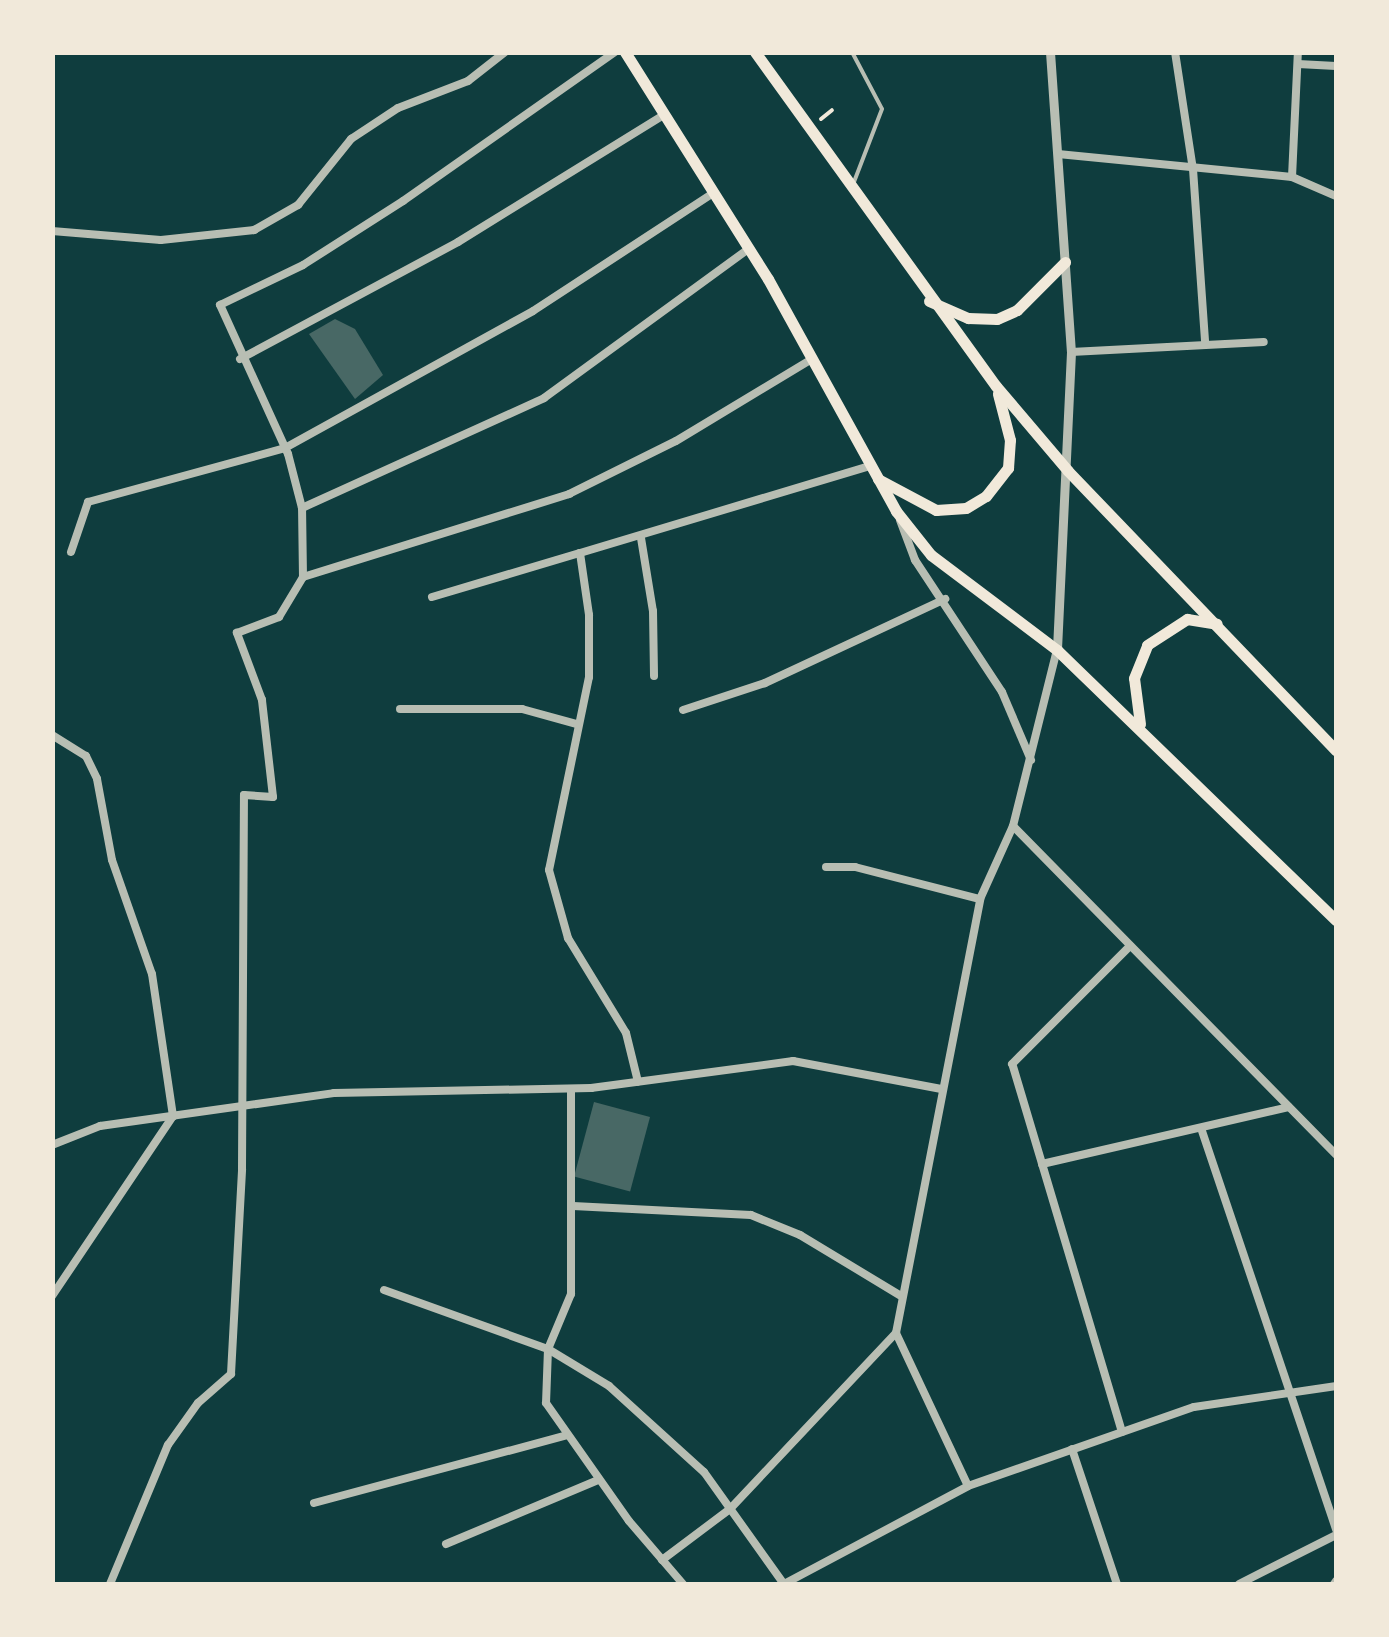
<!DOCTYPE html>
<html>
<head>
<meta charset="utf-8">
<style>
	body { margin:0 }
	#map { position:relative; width:1389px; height:1637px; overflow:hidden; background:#0f3d3e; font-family:Rubik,sans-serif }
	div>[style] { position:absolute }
	.building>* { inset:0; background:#486865; transform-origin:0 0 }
	.path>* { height:4px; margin:-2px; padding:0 2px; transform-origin:2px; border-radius:2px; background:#f1e9da }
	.service>* { height:4px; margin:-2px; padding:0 2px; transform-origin:2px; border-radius:2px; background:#b8beb3 }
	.minor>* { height:8px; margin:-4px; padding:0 4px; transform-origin:4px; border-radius:4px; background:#b8beb3 }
	.tertiary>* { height:9px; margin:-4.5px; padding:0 4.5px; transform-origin:4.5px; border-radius:4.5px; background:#b8beb3 }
	.primary>* { height:11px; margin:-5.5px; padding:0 5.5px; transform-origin:5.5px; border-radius:5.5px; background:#f1e9da }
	span { translate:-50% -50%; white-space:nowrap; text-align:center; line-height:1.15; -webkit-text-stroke:10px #f1e9da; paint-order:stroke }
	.frame { position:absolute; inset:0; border:55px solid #f1e9da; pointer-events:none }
</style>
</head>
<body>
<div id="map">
	<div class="building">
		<div style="clip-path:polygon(335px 319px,355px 329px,383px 375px,355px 399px,309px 334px)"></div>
		<div style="left:594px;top:1102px;width:58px;height:77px;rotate:15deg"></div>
	</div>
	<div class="path">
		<div style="left:821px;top:119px;width:14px;rotate:-39deg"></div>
	</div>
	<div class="service">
		<div style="left:852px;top:52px;width:64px;rotate:62.2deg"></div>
		<div style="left:882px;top:109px;width:78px;rotate:111deg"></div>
	</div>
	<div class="minor">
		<div style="left:1175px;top:52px;width:118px;rotate:81.3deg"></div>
		<div style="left:1193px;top:169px;width:173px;rotate:86deg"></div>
		<div style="left:1298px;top:64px;width:38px;rotate:3deg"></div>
		<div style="left:1058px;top:154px;width:235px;rotate:5.6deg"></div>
		<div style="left:1292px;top:177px;width:125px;rotate:-87.3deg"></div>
		<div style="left:1292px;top:177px;width:48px;rotate:23.4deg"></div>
		<div style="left:52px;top:231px;width:109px;rotate:4.7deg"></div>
		<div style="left:161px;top:240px;width:94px;rotate:-6.1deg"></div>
		<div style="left:254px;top:230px;width:51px;rotate:-29.6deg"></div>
		<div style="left:298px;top:205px;width:85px;rotate:-51.2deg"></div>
		<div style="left:351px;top:139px;width:56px;rotate:-33.4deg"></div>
		<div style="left:398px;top:108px;width:75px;rotate:-21.1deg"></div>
		<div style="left:468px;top:81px;width:47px;rotate:-38.1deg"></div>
		<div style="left:1071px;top:352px;width:193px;rotate:-3deg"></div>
		<div style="left:240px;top:359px;width:247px;rotate:-28.2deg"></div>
		<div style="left:458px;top:242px;width:242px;rotate:-31.7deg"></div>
		<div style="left:302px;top:508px;width:266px;rotate:-24.4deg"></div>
		<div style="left:544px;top:398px;width:253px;rotate:-36.1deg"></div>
		<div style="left:900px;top:520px;width:43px;rotate:69.4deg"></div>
		<div style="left:915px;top:560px;width:158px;rotate:56.6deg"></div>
		<div style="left:1002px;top:692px;width:74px;rotate:66.9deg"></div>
		<div style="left:641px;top:538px;width:74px;rotate:80.7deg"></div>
		<div style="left:653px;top:611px;width:65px;rotate:89.1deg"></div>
		<div style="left:71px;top:552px;width:53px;rotate:-71.2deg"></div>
		<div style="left:88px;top:502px;width:204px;rotate:-15.3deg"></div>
		<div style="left:285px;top:448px;width:283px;rotate:-28.9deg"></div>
		<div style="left:533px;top:311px;width:215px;rotate:-33.2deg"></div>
		<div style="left:580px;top:553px;width:303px;rotate:-16.7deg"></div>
		<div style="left:303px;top:577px;width:279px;rotate:-17.3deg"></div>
		<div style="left:569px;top:494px;width:119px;rotate:-26.4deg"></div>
		<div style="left:676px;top:441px;width:159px;rotate:-31.1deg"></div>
		<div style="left:432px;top:597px;width:154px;rotate:-16.6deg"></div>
		<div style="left:580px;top:553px;width:63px;rotate:81.7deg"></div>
		<div style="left:589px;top:615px;width:62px;rotate:90deg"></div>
		<div style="left:589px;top:677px;width:197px;rotate:101.7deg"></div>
		<div style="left:549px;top:870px;width:71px;rotate:74.4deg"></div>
		<div style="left:568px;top:938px;width:111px;rotate:58.6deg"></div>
		<div style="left:626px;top:1033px;width:50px;rotate:76.2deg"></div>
		<div style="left:400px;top:709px;width:122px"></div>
		<div style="left:522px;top:709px;width:57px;rotate:15.3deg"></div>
		<div style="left:683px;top:710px;width:86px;rotate:-18.2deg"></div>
		<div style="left:765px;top:683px;width:199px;rotate:-25deg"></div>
		<div style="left:52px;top:735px;width:40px;rotate:32deg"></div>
		<div style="left:86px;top:756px;width:25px;rotate:64deg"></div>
		<div style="left:97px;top:779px;width:82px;rotate:79.5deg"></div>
		<div style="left:112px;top:860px;width:121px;rotate:70.7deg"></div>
		<div style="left:152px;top:974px;width:144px;rotate:81.6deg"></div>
		<div style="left:173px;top:1116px;width:217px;rotate:123.9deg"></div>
		<div style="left:1013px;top:826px;width:461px;rotate:45.5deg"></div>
		<div style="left:826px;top:867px;width:29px"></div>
		<div style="left:855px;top:867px;width:129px;rotate:14.4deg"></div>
		<div style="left:571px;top:1089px;width:205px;rotate:90deg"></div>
		<div style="left:571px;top:1294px;width:60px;rotate:112.7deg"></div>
		<div style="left:548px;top:1349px;width:54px;rotate:92.1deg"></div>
		<div style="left:546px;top:1403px;width:144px;rotate:54.9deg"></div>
		<div style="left:629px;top:1521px;width:83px;rotate:49.4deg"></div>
		<div style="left:1201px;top:1128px;width:424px;rotate:71.4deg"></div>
		<div style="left:52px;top:1145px;width:52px;rotate:-21.6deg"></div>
		<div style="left:100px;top:1126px;width:236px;rotate:-8deg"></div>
		<div style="left:334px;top:1093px;width:257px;rotate:-1.1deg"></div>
		<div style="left:591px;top:1088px;width:204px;rotate:-7.6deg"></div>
		<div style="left:793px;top:1061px;width:151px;rotate:10.7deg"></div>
		<div style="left:1042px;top:1164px;width:253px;rotate:-13deg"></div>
		<div style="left:573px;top:1206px;width:178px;rotate:2.9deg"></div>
		<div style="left:751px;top:1215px;width:53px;rotate:22.2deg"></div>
		<div style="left:800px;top:1235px;width:118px;rotate:31.1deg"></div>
		<div style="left:384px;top:1290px;width:174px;rotate:19.8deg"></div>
		<div style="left:548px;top:1349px;width:71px;rotate:31.2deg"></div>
		<div style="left:609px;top:1386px;width:128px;rotate:42.2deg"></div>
		<div style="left:704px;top:1472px;width:138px;rotate:54.5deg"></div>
		<div style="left:1122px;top:1432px;width:384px;rotate:-106.6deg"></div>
		<div style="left:1012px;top:1064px;width:167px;rotate:-45deg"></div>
		<div style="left:1072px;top:1449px;width:142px;rotate:71.6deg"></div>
		<div style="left:968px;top:1486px;width:169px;rotate:-115.2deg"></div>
		<div style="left:896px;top:1333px;width:442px;rotate:-79deg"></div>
		<div style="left:980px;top:899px;width:80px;rotate:-65.7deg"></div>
		<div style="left:1013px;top:826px;width:181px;rotate:-76deg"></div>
		<div style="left:314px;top:1503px;width:262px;rotate:-15deg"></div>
		<div style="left:446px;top:1544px;width:165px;rotate:-22.8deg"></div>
		<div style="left:662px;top:1560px;width:85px;rotate:-36.9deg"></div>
		<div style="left:730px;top:1509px;width:242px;rotate:-46.7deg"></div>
		<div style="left:110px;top:1584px;width:151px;rotate:-67.4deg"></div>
		<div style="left:168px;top:1445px;width:52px;rotate:-54.5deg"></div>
		<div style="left:198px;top:1403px;width:44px;rotate:-41.3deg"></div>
		<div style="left:231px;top:1374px;width:205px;rotate:-86.9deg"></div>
		<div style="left:242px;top:1169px;width:374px;rotate:-89.7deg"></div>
		<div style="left:244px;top:795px;width:29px;rotate:4deg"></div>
		<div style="left:273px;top:797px;width:98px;rotate:-96.5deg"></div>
		<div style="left:262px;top:700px;width:72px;rotate:-110.5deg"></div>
		<div style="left:237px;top:633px;width:45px;rotate:-20.9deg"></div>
		<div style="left:279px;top:617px;width:47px;rotate:-59deg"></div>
		<div style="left:303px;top:577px;width:69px;rotate:-90.8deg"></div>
		<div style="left:302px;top:508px;width:56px;rotate:-104.5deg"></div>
		<div style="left:288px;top:454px;width:164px;rotate:-114.5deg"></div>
		<div style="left:220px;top:305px;width:92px;rotate:-25.7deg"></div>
		<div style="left:303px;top:265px;width:119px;rotate:-32.6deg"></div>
		<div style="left:403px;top:201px;width:259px;rotate:-35.1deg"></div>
		<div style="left:784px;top:1584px;width:208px;rotate:-28deg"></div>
		<div style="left:968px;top:1486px;width:239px;rotate:-19.3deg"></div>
		<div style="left:1194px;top:1407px;width:144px;rotate:-8.4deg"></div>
		<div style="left:1239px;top:1584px;width:109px;rotate:-26.8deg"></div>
		<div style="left:1334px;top:1584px;width:4px;rotate:-56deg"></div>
	</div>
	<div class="tertiary">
		<div style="left:1050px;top:52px;width:301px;rotate:86deg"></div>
		<div style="left:1071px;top:352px;width:298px;rotate:92.7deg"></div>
	</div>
	<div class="primary">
		<div style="left:625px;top:52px;width:268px;rotate:57.8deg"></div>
		<div style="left:768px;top:279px;width:265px;rotate:61.1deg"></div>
		<div style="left:896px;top:511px;width:56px;rotate:51.5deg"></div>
		<div style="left:931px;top:555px;width:158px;rotate:37deg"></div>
		<div style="left:1057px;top:650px;width:388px;rotate:44.1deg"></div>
		<div style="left:755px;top:52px;width:412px;rotate:54.2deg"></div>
		<div style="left:996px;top:386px;width:111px;rotate:49.7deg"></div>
		<div style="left:1068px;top:471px;width:387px;rotate:46.2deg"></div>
		<div style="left:929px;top:301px;width:43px;rotate:23.6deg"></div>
		<div style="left:968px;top:318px;width:29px;rotate:2deg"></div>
		<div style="left:997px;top:319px;width:22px;rotate:-24deg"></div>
		<div style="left:1017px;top:310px;width:68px;rotate:-45deg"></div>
		<div style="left:878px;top:479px;width:66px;rotate:28.1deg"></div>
		<div style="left:936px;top:510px;width:30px;rotate:-4deg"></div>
		<div style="left:966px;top:508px;width:23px;rotate:-31deg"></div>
		<div style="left:986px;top:496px;width:36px;rotate:-52deg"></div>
		<div style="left:1008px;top:468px;width:28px;rotate:-86deg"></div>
		<div style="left:1010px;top:440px;width:48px;rotate:-104.6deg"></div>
		<div style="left:1140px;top:724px;width:46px;rotate:-97.4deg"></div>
		<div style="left:1134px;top:678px;width:35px;rotate:-68deg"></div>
		<div style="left:1147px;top:645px;width:48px;rotate:-33deg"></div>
		<div style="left:1187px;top:619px;width:30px;rotate:9deg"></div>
	</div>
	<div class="frame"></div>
</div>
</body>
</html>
